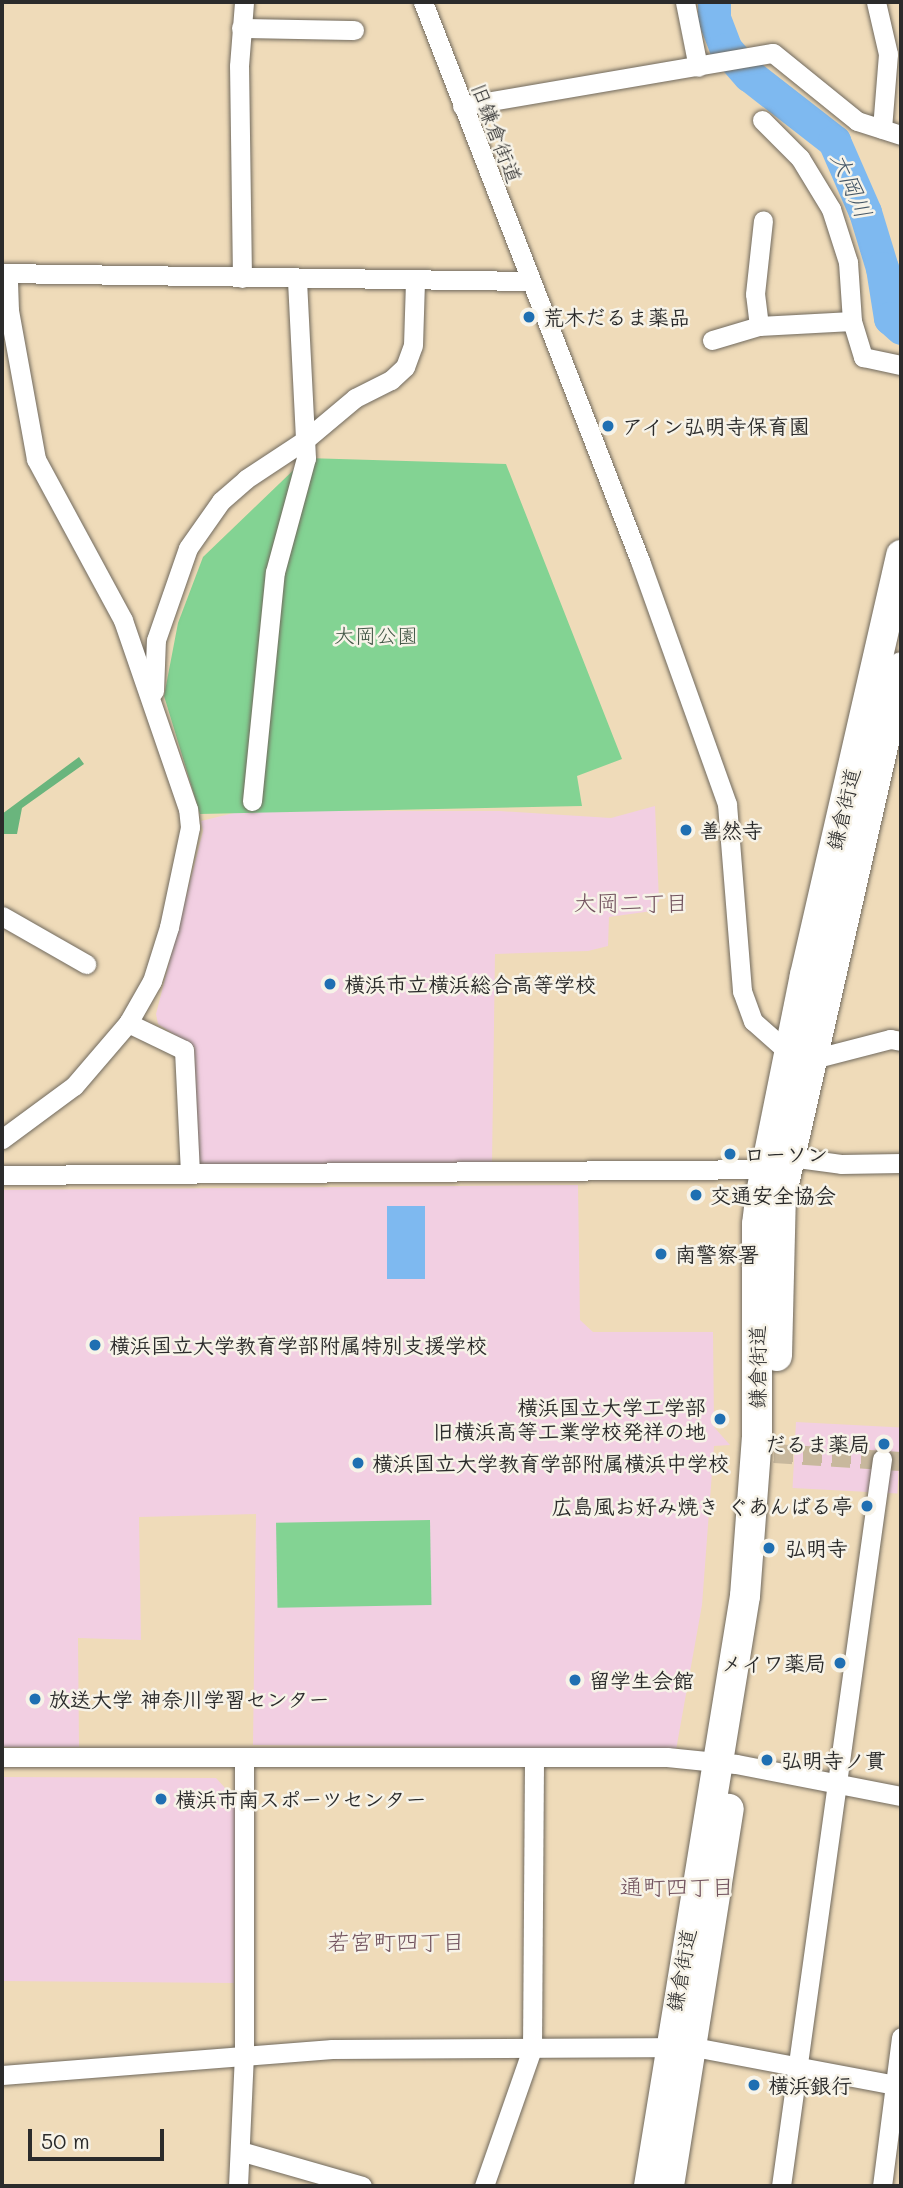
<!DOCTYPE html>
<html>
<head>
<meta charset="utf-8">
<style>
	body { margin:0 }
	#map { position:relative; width:903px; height:2188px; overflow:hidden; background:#efdbb9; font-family:Mali,"Klee One",sans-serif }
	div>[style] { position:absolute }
	.built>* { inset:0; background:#f2cfe2; transform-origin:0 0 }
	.green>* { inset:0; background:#83d393; transform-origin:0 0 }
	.forest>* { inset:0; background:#6ab57d }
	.water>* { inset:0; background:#7eb9f0; transform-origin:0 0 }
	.river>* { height:33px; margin:-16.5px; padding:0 16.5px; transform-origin:16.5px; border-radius:16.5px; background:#7eb9f0 }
	.street-tunnel>* { height:19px; margin-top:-9.5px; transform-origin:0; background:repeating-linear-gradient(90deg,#c8b89d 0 19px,transparent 0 29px) }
	.roads { filter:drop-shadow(0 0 2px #70695d) drop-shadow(0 0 2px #70695d) }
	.street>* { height:19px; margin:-9.5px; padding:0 9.5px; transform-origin:9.5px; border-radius:9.5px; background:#fff }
	.primary>* { height:30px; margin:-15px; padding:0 15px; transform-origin:15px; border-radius:15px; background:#fff }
	.dots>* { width:19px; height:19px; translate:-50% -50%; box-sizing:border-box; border:4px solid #f7f3e8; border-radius:50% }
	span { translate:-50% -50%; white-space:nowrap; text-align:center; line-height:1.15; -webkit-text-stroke:5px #f7f3e8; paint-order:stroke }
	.street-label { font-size:21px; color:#2b2b2b }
	.poi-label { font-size:21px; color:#2b2b2b; font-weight:700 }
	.left { translate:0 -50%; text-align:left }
	.right { translate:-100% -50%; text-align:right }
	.park-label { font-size:21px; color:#415545 }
	.water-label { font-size:23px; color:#445666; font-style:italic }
	.neighbourhood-label { font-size:23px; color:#72535e }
	.frame { position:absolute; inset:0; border:4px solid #2b2b2b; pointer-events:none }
	.scale { position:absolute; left:28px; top:2129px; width:136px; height:32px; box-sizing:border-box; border:4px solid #2b2b2b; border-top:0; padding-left:9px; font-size:21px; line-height:24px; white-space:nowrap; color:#2b2b2b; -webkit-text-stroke:5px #f7f3e8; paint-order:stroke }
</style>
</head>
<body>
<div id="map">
	<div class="built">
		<div style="clip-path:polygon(655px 806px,659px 901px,652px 911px,609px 917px,608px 946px,588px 951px,495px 954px,492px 1163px,199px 1165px,194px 1047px,158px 1024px,156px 1014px,203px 831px,201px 821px,238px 812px,290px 811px,500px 811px,611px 818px)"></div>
		<div style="clip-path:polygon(578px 1185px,580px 1320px,593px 1332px,713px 1332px,714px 1427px,730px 1445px,714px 1446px,702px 1605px,676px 1750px,253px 1745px,256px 1514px,139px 1517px,141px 1640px,78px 1638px,79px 1747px,2px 1747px,2px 1190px)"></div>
		<div style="left:796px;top:1422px;width:105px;height:66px;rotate:3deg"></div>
		<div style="clip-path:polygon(2px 1777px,216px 1778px,236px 1800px,234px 1983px,2px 1981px)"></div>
	</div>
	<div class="green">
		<div style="clip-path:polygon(306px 458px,506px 464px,622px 759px,577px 776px,582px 806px,200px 814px,164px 696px,178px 623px,203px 557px)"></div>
		<div style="left:430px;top:1520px;width:85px;height:154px;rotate:89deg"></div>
	</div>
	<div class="forest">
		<div style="clip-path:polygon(79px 757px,84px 764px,22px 808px,17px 834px,2px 834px,2px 814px)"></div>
	</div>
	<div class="water">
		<div style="left:387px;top:1206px;width:38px;height:73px"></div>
	</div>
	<div class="river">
		<div style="left:714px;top:2px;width:16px;rotate:90deg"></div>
		<div style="left:714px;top:18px;width:33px;rotate:69deg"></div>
		<div style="left:726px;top:49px;width:35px;rotate:49deg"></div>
		<div style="left:749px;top:75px;width:108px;rotate:37.8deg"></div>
		<div style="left:834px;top:141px;width:77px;rotate:66.4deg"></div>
		<div style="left:865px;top:212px;width:59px;rotate:73.1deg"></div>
		<div style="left:882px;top:268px;width:51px;rotate:80.9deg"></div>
		<div style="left:890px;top:318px;width:15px;rotate:42deg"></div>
	</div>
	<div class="street-tunnel">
		<div style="left:774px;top:1453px;width:127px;rotate:3.6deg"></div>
	</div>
	<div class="roads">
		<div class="street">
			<div style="left:423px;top:2px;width:600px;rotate:68.78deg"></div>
			<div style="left:640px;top:561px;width:258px;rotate:70.3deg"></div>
			<div style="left:727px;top:804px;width:188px;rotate:85.4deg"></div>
			<div style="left:742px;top:991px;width:32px;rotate:70deg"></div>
			<div style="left:753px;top:1021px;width:47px;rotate:41.5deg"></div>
			<div style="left:685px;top:2px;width:66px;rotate:78.7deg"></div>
			<div style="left:876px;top:2px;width:53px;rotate:77deg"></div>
			<div style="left:888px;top:54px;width:75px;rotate:94.6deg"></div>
			<div style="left:241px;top:28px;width:113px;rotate:1deg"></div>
			<div style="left:462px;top:106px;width:315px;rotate:-9.7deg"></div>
			<div style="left:773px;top:53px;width:108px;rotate:39deg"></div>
			<div style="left:857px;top:121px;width:46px;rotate:17.7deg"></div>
			<div style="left:762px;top:120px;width:54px;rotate:45deg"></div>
			<div style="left:800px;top:158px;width:60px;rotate:58.7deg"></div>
			<div style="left:831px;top:209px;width:56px;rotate:72.2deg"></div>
			<div style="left:848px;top:262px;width:59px;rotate:86.1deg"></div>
			<div style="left:852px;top:321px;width:38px;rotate:73deg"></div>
			<div style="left:863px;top:357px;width:39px;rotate:12deg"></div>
			<div style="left:2px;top:273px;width:526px;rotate:0.87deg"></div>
			<div style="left:242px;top:278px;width:212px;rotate:-90.8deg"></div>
			<div style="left:239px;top:66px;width:64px;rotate:-85.5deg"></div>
			<div style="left:759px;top:326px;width:32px;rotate:-97deg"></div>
			<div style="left:755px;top:294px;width:74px;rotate:-83.8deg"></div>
			<div style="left:712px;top:340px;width:49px;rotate:-16.6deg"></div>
			<div style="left:759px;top:326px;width:93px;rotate:-3.1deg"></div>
			<div style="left:154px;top:691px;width:51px;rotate:-87.8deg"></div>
			<div style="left:156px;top:640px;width:97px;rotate:-70.8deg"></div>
			<div style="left:188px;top:548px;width:57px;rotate:-54.9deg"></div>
			<div style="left:221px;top:501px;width:33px;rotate:-41deg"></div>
			<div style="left:246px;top:479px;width:71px;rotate:-33.5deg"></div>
			<div style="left:305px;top:440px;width:65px;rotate:-40deg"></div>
			<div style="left:355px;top:398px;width:40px;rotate:-26.6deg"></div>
			<div style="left:391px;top:380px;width:19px;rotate:-43deg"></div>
			<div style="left:405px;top:367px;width:23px;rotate:-70deg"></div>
			<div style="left:413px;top:345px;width:65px;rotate:-88.2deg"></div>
			<div style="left:252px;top:801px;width:230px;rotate:-84.3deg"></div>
			<div style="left:275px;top:572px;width:118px;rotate:-74.8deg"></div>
			<div style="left:306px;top:458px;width:178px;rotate:-92.9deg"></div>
			<div style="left:2px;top:916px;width:97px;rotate:29.7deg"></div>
			<div style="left:128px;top:1023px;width:62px;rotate:25.7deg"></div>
			<div style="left:184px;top:1050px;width:124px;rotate:87.2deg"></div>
			<div style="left:809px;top:1060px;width:84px;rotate:-14.5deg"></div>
			<div style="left:890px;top:1039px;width:11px;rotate:10deg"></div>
			<div style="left:2px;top:1139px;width:89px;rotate:-36.4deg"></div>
			<div style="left:74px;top:1086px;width:83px;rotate:-49.4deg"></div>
			<div style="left:128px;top:1023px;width:48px;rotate:-60.3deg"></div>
			<div style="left:152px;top:981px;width:57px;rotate:-72.5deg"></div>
			<div style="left:169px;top:927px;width:102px;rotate:-78.1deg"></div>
			<div style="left:190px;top:827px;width:18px;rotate:-96deg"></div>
			<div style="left:188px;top:809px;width:200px;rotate:-109deg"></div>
			<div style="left:123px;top:620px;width:183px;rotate:-118.4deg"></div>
			<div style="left:36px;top:459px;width:151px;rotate:-100.3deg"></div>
			<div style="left:9px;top:310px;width:37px;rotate:-92deg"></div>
			<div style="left:790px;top:1157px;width:51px;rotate:7.8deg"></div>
			<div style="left:841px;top:1164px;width:60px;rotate:-1deg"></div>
			<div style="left:2px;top:1175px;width:773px;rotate:-0.44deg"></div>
			<div style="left:2px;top:1757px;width:665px"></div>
			<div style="left:667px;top:1757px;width:69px;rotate:5.8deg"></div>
			<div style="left:736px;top:1764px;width:168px;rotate:11deg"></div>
			<div style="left:2px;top:2075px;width:331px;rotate:-4.5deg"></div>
			<div style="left:332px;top:2049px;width:362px;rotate:-0.3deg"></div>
			<div style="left:694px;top:2047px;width:211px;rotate:10.7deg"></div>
			<div style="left:240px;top:2151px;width:127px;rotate:16deg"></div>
			<div style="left:238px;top:2186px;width:131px;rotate:-87.4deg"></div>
			<div style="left:244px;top:2055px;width:297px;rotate:-90deg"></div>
			<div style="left:484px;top:2186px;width:145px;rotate:-70.7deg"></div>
			<div style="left:532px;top:2049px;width:292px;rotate:-89.6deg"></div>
			<div style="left:781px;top:2186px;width:734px;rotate:-82.09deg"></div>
			<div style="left:882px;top:2186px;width:150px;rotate:-82.7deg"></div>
		</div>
		<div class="primary">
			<div style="left:777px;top:1356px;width:159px;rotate:-88.6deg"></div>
			<div style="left:781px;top:1197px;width:543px;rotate:-77.24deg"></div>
			<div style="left:649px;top:2186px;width:598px;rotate:-80.76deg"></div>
			<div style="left:745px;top:1596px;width:158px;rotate:-85.7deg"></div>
			<div style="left:757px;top:1438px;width:214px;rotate:-90deg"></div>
			<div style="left:757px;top:1224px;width:31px;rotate:-83deg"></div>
			<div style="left:761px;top:1193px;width:222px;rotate:-78.6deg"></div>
			<div style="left:805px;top:975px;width:431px;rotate:-77.1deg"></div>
			<div style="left:669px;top:2186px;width:382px;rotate:-81deg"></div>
		</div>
	</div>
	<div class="dots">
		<div style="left:529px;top:317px;background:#1f6fb2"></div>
		<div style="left:608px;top:426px;background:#1f6fb2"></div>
		<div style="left:686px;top:830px;background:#1f6fb2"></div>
		<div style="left:330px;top:984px;background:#1f6fb2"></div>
		<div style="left:730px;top:1154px;background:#1f6fb2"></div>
		<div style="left:696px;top:1195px;background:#1f6fb2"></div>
		<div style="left:661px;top:1254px;background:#1f6fb2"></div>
		<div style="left:95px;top:1345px;background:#1f6fb2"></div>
		<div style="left:720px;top:1419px;background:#1f6fb2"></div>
		<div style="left:884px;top:1444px;background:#1f6fb2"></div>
		<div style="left:358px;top:1463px;background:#1f6fb2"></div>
		<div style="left:867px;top:1506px;background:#1f6fb2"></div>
		<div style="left:769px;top:1548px;background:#1f6fb2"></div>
		<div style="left:840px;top:1663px;background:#1f6fb2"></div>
		<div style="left:575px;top:1680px;background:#1f6fb2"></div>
		<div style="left:35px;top:1699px;background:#1f6fb2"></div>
		<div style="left:767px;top:1760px;background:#1f6fb2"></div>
		<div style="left:161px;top:1799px;background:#1f6fb2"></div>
		<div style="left:754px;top:2085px;background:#1f6fb2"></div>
	</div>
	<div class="street-label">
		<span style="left:497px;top:133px;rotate:69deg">旧鎌倉街道</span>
		<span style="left:843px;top:809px;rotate:-77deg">鎌倉街道</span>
		<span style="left:757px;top:1367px;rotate:-90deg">鎌倉街道</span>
		<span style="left:681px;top:1970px;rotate:-80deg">鎌倉街道</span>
	</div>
	<div class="poi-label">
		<span class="left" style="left:543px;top:317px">荒木だるま薬品</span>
		<span class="left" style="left:622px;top:426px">アイン弘明寺保育園</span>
		<span class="left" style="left:700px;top:830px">善然寺</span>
		<span class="left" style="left:344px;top:984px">横浜市立横浜総合高等学校</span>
		<span class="left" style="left:744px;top:1154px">ローソン</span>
		<span class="left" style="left:710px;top:1195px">交通安全協会</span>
		<span class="left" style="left:675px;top:1254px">南警察署</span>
		<span class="left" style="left:109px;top:1345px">横浜国立大学教育学部附属特別支援学校</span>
		<span class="right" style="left:706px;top:1419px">横浜国立大学工学部<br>旧横浜高等工業学校発祥の地</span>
		<span class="right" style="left:870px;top:1444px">だるま薬局</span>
		<span class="left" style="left:372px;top:1463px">横浜国立大学教育学部附属横浜中学校</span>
		<span class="right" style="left:853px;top:1506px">広島風お好み焼き ぐあんばる亭</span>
		<span class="left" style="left:785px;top:1548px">弘明寺</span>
		<span class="right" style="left:826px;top:1663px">メイワ薬局</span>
		<span class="left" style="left:589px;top:1680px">留学生会館</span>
		<span class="left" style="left:49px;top:1699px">放送大学 神奈川学習センター</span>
		<span class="left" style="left:781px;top:1760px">弘明寺ノ貫</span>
		<span class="left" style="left:175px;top:1799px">横浜市南スポーツセンター</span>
		<span class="left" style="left:768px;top:2085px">横浜銀行</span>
	</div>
	<div class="park-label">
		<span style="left:376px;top:635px">大岡公園</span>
	</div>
	<div class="water-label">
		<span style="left:852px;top:185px;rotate:67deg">大岡川</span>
	</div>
	<div class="neighbourhood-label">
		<span style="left:631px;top:902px">大岡二丁目</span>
		<span style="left:677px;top:1886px">通町四丁目</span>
		<span style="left:396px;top:1941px">若宮町四丁目</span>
	</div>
	<div class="frame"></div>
	<div class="scale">50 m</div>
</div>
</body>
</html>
